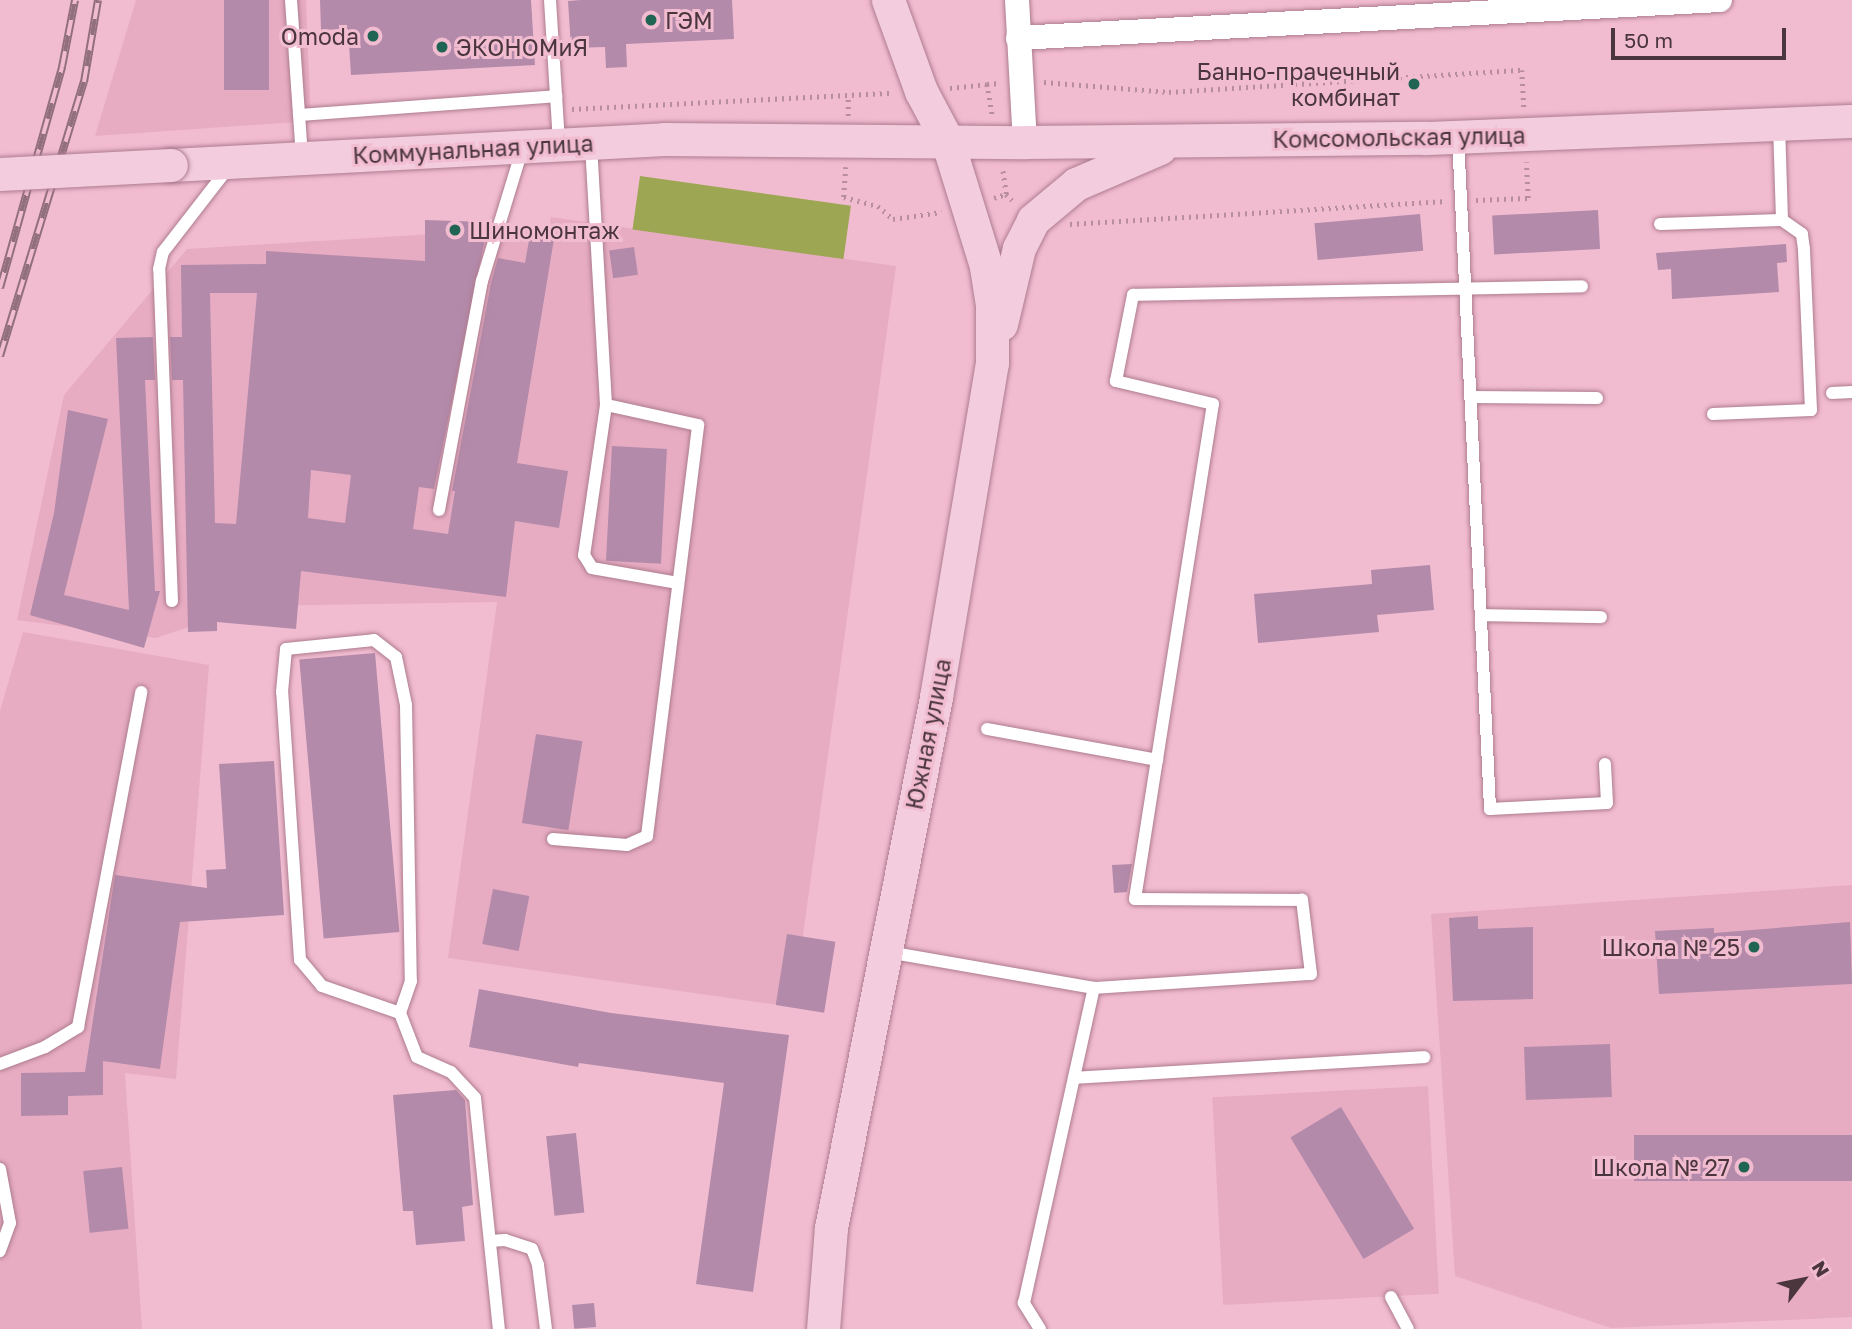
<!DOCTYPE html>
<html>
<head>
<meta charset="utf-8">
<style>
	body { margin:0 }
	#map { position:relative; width:1852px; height:1329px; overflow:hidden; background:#f2bcd0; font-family:"Golos Text",sans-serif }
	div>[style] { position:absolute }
	.built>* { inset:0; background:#e7acc2; transform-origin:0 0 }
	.green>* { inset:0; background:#9da652; transform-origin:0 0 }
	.building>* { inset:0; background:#b38aaa; transform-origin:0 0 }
	.path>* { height:4.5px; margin-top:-2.25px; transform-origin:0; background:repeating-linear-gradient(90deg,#b88d9d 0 2px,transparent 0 7px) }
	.roads { filter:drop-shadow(0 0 2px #ae7c8f) drop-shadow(0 0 2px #ae7c8f) }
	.lane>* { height:12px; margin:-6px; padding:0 6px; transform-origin:6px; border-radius:6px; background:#fff }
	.street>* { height:24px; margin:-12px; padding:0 12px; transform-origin:12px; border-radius:12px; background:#fff }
	.secondary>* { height:33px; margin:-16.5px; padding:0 16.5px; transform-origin:16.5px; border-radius:16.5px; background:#f3cdde }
	.rail>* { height:8px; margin-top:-4px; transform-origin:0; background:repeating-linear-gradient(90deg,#f2bcd0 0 16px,#926f7c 0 32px); box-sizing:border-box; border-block:2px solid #926f7c }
	.bridges { filter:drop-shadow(0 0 2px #ae7c8f) drop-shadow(0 0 2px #ae7c8f) }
	.secondary-bridge>* { height:33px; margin:-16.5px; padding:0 16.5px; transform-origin:16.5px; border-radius:16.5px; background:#f3cdde }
	.dots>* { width:19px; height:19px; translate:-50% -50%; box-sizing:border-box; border:4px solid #f2bcd0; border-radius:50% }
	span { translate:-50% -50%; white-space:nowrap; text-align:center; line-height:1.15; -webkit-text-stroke:6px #f2bcd0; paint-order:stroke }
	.poi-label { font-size:23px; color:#4b363e }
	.left { translate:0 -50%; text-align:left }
	.right { translate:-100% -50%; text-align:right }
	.street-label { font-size:23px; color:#4b363e }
	.north { position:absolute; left:1768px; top:1245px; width:70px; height:70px; -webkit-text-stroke:5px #f2bcd0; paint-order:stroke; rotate:58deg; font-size:19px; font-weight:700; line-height:28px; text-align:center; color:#4b363e }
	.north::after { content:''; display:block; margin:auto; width:24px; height:32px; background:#4b363e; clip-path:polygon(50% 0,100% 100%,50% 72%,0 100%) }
	.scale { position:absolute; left:1611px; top:28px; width:175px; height:32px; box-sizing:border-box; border:4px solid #4b363e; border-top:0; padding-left:9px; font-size:21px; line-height:24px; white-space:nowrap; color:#4b363e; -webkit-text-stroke:5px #f2bcd0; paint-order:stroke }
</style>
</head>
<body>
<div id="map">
	<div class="built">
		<div style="clip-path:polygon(136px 0,306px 0,311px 121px,95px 136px)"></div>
		<div style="clip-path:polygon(551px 217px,896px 266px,793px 1007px,448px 958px,497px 602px,251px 606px,156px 638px,17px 620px,64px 395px,187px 249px,549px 227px)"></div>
		<div style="clip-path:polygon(23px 632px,209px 665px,176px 1079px,125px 1073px,142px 1329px,0 1329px,0 711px)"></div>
		<div style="clip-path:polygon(1852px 885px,1852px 1317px,1611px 1328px,1455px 1276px,1431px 914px)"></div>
		<div style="left:1428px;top:1086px;width:208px;height:216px;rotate:87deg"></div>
	</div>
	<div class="green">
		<div style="left:640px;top:176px;width:213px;height:54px;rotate:8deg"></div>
	</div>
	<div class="building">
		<div style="left:224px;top:0;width:45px;height:90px"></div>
		<div style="clip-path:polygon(320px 0,531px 0,535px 65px,351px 75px,348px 29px,321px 30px)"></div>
		<div style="clip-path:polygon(581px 0,732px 0,734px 39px,626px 44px,627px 67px,606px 68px,605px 47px,571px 48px,568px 1px)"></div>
		<div style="left:1598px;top:210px;width:39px;height:106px;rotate:87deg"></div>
		<div style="left:1420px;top:214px;width:37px;height:106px;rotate:85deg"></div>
		<div style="clip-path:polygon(evenodd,425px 220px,485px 222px,484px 244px,434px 489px,419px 487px,413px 529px,448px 534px,455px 491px,452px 491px,491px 283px,498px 258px,525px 263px,531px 229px,555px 233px,517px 463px,568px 471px,559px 528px,515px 521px,506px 597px,301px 571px,296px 629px,217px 622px,217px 631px,188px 632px,183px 380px,172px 380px,170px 337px,182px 337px,181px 265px,266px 264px,266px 251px,425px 261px,425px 220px,210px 293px,257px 293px,236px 524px,215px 523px,210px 293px,425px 220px,311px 470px,351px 475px,345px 523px,308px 518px,311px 470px)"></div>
		<div style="clip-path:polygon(1786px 244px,1787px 262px,1777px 263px,1779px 292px,1672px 299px,1671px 269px,1658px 270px,1656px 253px)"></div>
		<div style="left:634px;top:247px;width:28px;height:25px;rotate:82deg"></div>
		<div style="clip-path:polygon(153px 337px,155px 380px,145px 380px,155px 591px,160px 591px,144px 648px,30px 615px,54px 513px,68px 410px,108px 419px,64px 595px,129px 610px,116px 338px)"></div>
		<div style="left:612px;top:446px;width:55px;height:115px;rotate:3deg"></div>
		<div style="clip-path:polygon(1430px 565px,1434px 610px,1377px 615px,1379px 632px,1258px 643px,1254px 594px,1372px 584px,1371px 570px)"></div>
		<div style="left:375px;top:653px;width:280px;height:76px;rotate:85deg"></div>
		<div style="left:536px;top:734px;width:47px;height:90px;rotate:9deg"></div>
		<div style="clip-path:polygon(274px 761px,284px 915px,180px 922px,160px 1069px,103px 1061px,103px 1095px,68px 1096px,68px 1115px,21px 1116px,21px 1073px,85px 1072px,115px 875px,207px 888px,206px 870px,226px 869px,219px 764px)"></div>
		<div style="clip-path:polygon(1132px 864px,1127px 892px,1114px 893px,1112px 865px)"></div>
		<div style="left:493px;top:889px;width:37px;height:56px;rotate:11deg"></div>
		<div style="clip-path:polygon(1478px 916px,1478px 929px,1533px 927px,1533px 999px,1453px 1001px,1449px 918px)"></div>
		<div style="clip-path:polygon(1850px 922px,1852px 984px,1659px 994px,1655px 931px,1714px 928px,1714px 933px)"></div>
		<div style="left:787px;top:934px;width:49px;height:72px;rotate:9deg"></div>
		<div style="clip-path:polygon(479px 989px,611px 1013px,789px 1035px,753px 1292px,696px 1284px,724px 1083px,579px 1063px,578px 1067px,469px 1047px)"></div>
		<div style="left:1610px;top:1044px;width:53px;height:86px;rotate:88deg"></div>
		<div style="clip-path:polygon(456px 1090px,465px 1100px,473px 1205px,462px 1207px,465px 1241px,416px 1245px,413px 1211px,403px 1211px,393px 1095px)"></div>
		<div style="left:1341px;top:1107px;width:142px;height:59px;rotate:59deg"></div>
		<div style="left:576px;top:1133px;width:80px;height:30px;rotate:84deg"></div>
		<div style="left:1852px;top:1135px;width:46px;height:218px;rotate:90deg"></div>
		<div style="left:122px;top:1167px;width:62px;height:39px;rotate:84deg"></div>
		<div style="left:594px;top:1303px;width:24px;height:22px;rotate:85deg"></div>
	</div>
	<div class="path">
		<div style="left:1044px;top:82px;width:125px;rotate:4.6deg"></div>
		<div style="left:1169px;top:92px;width:354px;rotate:-3.6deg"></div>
		<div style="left:1522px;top:70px;width:38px;rotate:87deg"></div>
		<div style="left:987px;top:84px;width:13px;rotate:-4deg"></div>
		<div style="left:950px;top:88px;width:37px;rotate:-6deg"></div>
		<div style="left:987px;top:84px;width:34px;rotate:80deg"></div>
		<div style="left:572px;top:109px;width:320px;rotate:-2.9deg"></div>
		<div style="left:848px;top:116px;width:20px;rotate:-90deg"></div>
		<div style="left:846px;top:167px;width:30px;rotate:94deg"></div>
		<div style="left:844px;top:197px;width:35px;rotate:15deg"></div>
		<div style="left:878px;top:206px;width:20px;rotate:41deg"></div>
		<div style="left:893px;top:219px;width:49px;rotate:-8.3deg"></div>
		<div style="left:1006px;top:194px;width:10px;rotate:45deg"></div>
		<div style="left:994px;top:198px;width:13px;rotate:-18deg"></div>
		<div style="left:1006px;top:194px;width:27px;rotate:-98deg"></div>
		<div style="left:1476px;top:200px;width:52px;rotate:-2.2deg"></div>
		<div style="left:1528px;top:198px;width:36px;rotate:-93deg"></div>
		<div style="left:1070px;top:224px;width:377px;rotate:-3.5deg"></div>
	</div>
	<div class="roads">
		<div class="lane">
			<div style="left:291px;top:0;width:157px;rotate:86deg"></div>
			<div style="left:550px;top:0;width:143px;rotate:86.4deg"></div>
			<div style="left:299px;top:115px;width:258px;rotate:-4.2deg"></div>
			<div style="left:1458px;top:137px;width:673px;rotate:87.27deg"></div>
			<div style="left:1490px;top:809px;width:117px;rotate:-2.9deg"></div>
			<div style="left:1607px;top:803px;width:39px;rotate:-93deg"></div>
			<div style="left:1660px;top:224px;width:122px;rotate:-1.9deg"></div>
			<div style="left:1832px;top:393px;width:20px;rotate:-3deg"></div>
			<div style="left:1470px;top:397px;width:127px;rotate:0.5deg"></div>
			<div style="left:606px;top:405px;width:152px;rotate:98.3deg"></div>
			<div style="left:584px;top:555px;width:15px;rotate:58deg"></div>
			<div style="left:592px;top:568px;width:87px;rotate:9.9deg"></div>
			<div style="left:1713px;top:414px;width:98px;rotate:-2.3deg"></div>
			<div style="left:1811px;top:410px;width:161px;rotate:-92.5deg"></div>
			<div style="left:1804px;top:249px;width:15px;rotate:-98deg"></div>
			<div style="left:1802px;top:234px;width:24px;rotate:-145deg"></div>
			<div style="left:1782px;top:220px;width:95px;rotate:-91.8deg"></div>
			<div style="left:439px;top:510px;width:233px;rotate:-79.4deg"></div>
			<div style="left:482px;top:281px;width:137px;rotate:-73deg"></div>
			<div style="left:172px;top:601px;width:332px;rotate:-92.2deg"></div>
			<div style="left:159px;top:269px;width:17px;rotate:-77deg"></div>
			<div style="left:163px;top:252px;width:108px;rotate:-52.2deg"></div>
			<div style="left:1481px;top:615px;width:120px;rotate:1deg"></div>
			<div style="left:987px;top:729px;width:173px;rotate:10.3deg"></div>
			<div style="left:553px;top:839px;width:74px;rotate:4.6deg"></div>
			<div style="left:627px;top:845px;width:22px;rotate:-24deg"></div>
			<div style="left:647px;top:836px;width:414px;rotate:-82.9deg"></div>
			<div style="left:698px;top:425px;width:94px;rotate:-167.7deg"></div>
			<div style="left:606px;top:405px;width:260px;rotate:-93.3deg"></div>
			<div style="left:888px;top:952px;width:209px;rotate:9.9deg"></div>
			<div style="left:400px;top:1013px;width:83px;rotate:-160.9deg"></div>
			<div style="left:322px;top:986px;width:34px;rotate:-130deg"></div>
			<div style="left:300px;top:960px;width:269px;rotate:-93.8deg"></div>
			<div style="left:282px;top:692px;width:43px;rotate:-84.7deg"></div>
			<div style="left:286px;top:649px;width:88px;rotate:-5.8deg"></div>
			<div style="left:374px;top:640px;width:28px;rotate:38deg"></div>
			<div style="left:396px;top:657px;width:49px;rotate:78.2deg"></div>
			<div style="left:406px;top:705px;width:276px;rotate:89deg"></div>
			<div style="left:411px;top:981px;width:34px;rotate:109deg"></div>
			<div style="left:400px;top:1013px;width:47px;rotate:68.9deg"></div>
			<div style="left:417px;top:1057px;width:37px;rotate:24deg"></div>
			<div style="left:451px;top:1072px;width:35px;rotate:47deg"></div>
			<div style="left:475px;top:1098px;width:232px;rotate:84.1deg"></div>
			<div style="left:0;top:1064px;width:48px;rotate:-20.7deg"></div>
			<div style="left:45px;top:1047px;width:39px;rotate:-31deg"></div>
			<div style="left:78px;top:1027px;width:341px;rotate:-79.3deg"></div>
			<div style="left:1074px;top:1078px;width:351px;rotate:-3.4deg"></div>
			<div style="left:0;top:1169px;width:55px;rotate:79.5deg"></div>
			<div style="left:10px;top:1223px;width:30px;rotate:110deg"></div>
			<div style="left:490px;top:1241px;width:15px;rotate:-4deg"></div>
			<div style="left:505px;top:1240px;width:28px;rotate:18deg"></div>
			<div style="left:532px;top:1249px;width:17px;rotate:69deg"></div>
			<div style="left:538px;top:1265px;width:64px;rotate:82.9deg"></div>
			<div style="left:1391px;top:1297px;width:36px;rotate:62deg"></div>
			<div style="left:1040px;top:1329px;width:31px;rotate:-122deg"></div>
			<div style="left:1024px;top:1303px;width:323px;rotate:-77.5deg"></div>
			<div style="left:1094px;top:988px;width:217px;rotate:-3.7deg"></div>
			<div style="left:1311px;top:974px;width:75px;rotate:-96.9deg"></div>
			<div style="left:1302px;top:900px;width:167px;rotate:-179.7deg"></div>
			<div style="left:1135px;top:899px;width:501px;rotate:-81.05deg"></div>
			<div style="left:1213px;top:404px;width:100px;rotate:-166.7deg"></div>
			<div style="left:1116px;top:381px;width:88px;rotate:-78.8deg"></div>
			<div style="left:1133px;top:295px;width:449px;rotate:-1.1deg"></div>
		</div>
		<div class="street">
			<div style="left:1017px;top:0;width:142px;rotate:86.8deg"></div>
			<div style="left:1018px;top:38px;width:703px;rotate:-3.1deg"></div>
		</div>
		<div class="secondary">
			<div style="left:171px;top:165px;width:494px;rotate:-3deg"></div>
			<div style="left:664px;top:139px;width:361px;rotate:0.5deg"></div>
			<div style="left:1025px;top:142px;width:401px;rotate:-0.6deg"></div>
			<div style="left:1426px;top:138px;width:426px;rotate:-2.3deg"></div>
			<div style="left:1001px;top:324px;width:78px;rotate:-76.7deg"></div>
			<div style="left:1019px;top:248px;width:31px;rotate:-63deg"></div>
			<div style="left:1033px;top:220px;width:56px;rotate:-39.9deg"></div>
			<div style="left:1076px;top:184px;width:91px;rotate:-23.2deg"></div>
			<div style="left:823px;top:1329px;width:101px;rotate:-85.5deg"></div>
			<div style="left:831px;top:1228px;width:541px;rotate:-78.81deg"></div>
			<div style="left:936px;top:697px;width:339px;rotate:-80.5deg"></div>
			<div style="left:992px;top:363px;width:58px;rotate:-90deg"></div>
			<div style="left:992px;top:305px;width:39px;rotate:-99deg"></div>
			<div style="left:986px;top:266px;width:132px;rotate:-107.2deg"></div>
			<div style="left:947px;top:140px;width:55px;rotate:-118deg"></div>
			<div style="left:921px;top:91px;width:97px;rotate:-109.9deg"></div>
		</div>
	</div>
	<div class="rail">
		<div style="left:0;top:288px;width:230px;rotate:-74.3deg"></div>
		<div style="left:62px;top:67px;width:68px;rotate:-79deg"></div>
		<div style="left:0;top:356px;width:287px;rotate:-73deg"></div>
		<div style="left:84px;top:82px;width:83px;rotate:-80.3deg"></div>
	</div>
	<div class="bridges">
		<div class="secondary-bridge">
			<div style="left:0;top:174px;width:171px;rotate:-3deg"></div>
		</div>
	</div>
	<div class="dots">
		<div style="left:651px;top:20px;background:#206454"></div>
		<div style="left:373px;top:36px;background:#206454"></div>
		<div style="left:442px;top:47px;background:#206454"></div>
		<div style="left:1414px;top:84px;background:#206454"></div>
		<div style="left:455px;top:230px;background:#206454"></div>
		<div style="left:1754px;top:947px;background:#206454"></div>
		<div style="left:1744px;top:1167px;background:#206454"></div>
	</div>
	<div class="poi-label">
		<span class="left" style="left:665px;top:20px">ГЭМ</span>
		<span class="right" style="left:359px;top:36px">Omoda</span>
		<span class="left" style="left:456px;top:47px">ЭКОНОМиЯ</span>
		<span class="right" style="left:1400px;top:84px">Банно-прачечный<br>комбинат</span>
		<span class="left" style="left:469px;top:230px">Шиномонтаж</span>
		<span class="right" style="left:1740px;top:947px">Школа № 25</span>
		<span class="right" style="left:1730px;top:1167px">Школа № 27</span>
	</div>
	<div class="street-label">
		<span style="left:1399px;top:137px;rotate:-1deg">Комсомольская улица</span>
		<span style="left:473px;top:149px;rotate:-3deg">Коммунальная улица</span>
		<span style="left:928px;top:734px;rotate:-79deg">Южная улица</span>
	</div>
	<div class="north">N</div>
	<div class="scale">50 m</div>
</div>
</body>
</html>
